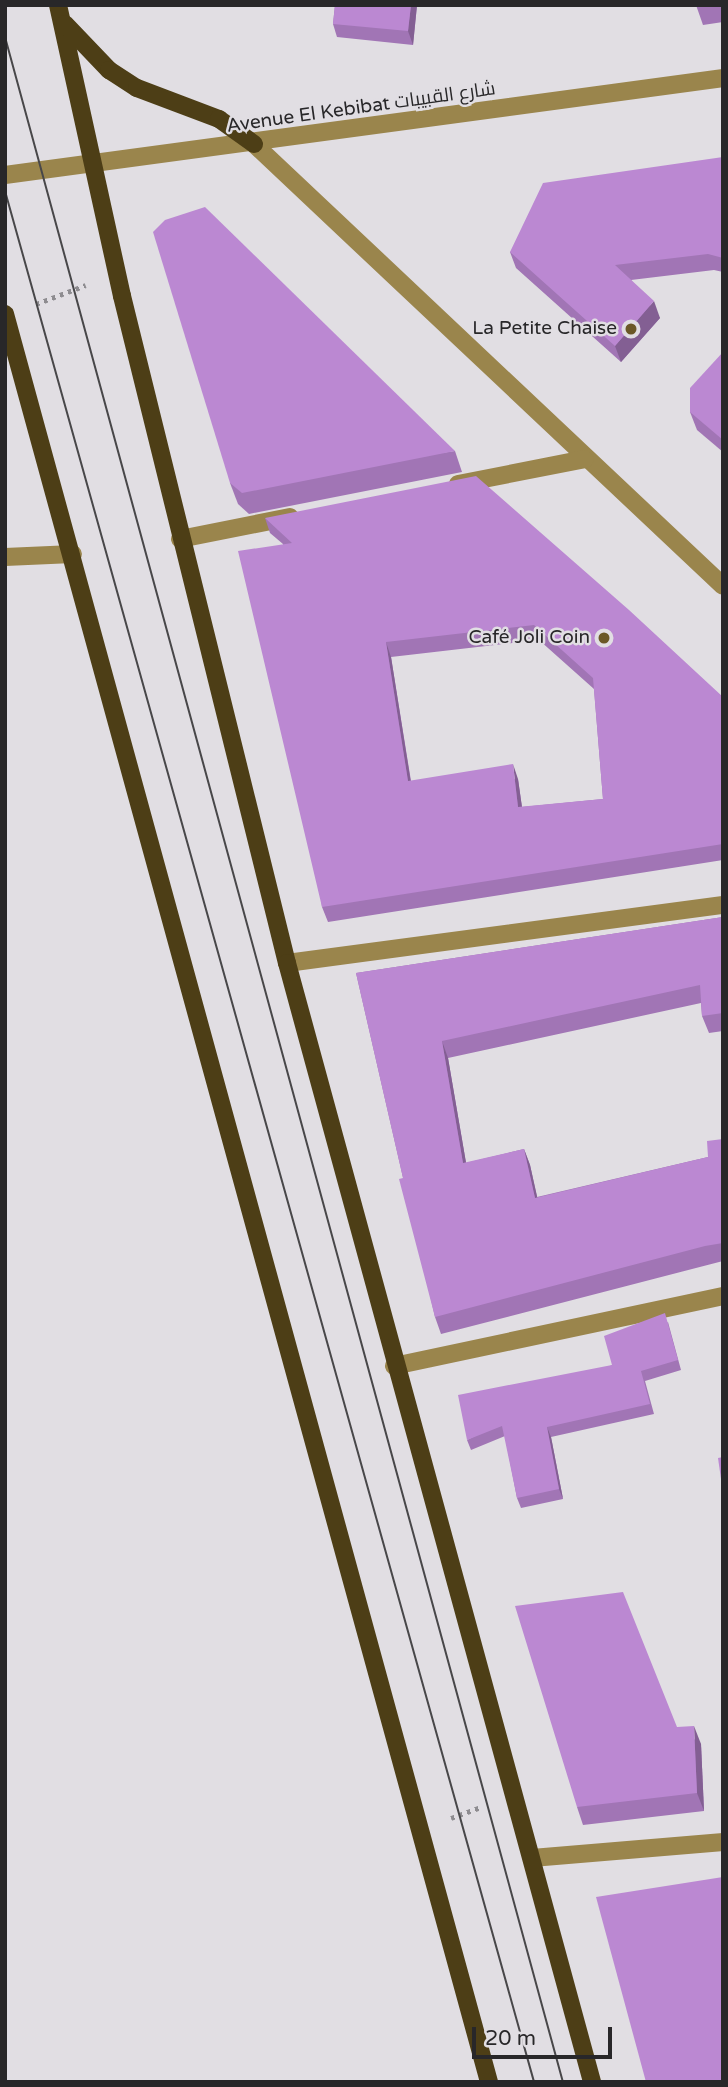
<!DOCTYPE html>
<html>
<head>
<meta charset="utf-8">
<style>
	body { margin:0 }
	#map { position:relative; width:728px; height:2087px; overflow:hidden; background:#e1dee3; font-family:"Varela Round",Cairo,sans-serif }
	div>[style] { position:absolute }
	.path>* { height:4.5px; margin-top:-2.25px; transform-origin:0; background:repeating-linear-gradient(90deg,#8e8c90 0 3.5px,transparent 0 8.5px) }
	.minor>* { height:18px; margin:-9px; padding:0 9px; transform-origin:9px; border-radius:9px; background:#9a854c }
	.major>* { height:18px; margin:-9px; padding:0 9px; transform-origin:9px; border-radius:9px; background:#4d3e16 }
	.tram>* { height:2px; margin:-1px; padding:0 1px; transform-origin:1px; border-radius:1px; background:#484749 }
	.wall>* { inset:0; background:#a175b5 }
	.shaded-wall>* { inset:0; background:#835f93 }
	.building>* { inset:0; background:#bb88d2 }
	.dots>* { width:19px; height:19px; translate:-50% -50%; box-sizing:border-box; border:4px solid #e1dee3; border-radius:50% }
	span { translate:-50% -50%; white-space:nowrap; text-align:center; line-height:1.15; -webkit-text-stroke:5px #e1dee3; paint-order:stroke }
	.street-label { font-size:19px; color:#282729 }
	.poi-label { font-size:19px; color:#282729 }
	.right { translate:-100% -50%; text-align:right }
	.frame { position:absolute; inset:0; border:7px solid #282729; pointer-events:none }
	.scale { position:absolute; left:472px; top:2027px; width:140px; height:32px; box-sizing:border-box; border:4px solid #282729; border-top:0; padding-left:9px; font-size:21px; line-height:24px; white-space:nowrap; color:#282729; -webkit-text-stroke:5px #e1dee3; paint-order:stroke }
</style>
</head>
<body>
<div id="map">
	<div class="path">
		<div style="left:36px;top:304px;width:53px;rotate:-20.8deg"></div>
		<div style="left:451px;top:1818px;width:33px;rotate:-20deg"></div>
	</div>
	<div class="minor">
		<div style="left:254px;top:144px;width:644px;rotate:43.3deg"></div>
		<div style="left:5px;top:175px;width:725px;rotate:-7.69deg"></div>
		<div style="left:458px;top:484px;width:129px;rotate:-11.1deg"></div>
		<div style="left:180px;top:539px;width:112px;rotate:-11.3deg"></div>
		<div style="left:5px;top:557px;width:68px;rotate:-2.5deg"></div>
		<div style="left:287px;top:963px;width:440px;rotate:-7.6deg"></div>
		<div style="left:394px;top:1366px;width:336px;rotate:-12deg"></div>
		<div style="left:532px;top:1858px;width:192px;rotate:-4.8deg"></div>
	</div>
	<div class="major">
		<div style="left:58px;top:5px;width:298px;rotate:77.6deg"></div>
		<div style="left:122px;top:296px;width:687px;rotate:76.11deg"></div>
		<div style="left:287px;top:963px;width:1160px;rotate:74.75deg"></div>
		<div style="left:65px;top:24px;width:64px;rotate:46.3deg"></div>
		<div style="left:109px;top:70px;width:33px;rotate:33deg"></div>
		<div style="left:137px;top:88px;width:88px;rotate:20.7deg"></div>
		<div style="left:219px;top:119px;width:43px;rotate:35.5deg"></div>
		<div style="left:5px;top:314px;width:1833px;rotate:74.69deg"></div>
	</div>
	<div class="tram">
		<div style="left:5px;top:37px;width:2120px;rotate:74.74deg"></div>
		<div style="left:5px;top:191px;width:1964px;rotate:74.37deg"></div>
	</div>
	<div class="wall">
		<div style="clip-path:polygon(335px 5px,417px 5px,413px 45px,337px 37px,333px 24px)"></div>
		<div style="clip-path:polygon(696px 5px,723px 5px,723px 22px,703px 25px)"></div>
		<div style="clip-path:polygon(723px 157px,723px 272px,714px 270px,631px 280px,660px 318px,621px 362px,516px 268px,510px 252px)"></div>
		<div style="clip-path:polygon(723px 352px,723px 452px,697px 430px,690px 412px)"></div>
		<div style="clip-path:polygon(455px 451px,462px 472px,249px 514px,238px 504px,230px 483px)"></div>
		<div style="clip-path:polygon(evenodd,265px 518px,723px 697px,723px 860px,328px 922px,322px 907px,283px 544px,270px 533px,265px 518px,539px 640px,594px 689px,603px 799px,522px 807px,518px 779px,411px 781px,391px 657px,539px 640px)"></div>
		<div style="clip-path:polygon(723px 917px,723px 1031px,709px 1033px,702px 1016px,701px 1003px,448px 1058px,466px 1163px,524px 1149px,530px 1165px,537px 1197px,708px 1157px,723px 1139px,723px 1261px,441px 1334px,435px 1317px,356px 973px)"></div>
		<div style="clip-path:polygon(668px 1322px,681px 1370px,645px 1381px,654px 1414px,551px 1437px,563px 1499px,521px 1508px,517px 1498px,505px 1436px,471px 1450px,467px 1440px,612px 1365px)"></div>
		<div style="clip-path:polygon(677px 1727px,701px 1744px,704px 1811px,583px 1825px,577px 1807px)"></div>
	</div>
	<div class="shaded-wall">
		<div style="clip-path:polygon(411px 5px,417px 5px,413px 45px,408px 31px)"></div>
		<div style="clip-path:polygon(654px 301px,660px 318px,621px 362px,615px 346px)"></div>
		<div style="clip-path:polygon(386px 642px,391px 657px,413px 796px,408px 781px)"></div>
		<div style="clip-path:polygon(513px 764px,518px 779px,524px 822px,518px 807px)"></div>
		<div style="clip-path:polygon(442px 1041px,448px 1058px,469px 1180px,463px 1163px)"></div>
		<div style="clip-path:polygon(524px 1149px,530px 1165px,541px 1214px,535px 1198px)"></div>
		<div style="clip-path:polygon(547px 1427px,551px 1437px,563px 1499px,559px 1489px)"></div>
		<div style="clip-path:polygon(694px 1726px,701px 1744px,704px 1811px,697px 1793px)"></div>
	</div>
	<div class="building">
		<div style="clip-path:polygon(335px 5px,411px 5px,408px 31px,333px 24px)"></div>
		<div style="clip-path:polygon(723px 157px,723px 258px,708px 254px,615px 265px,654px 301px,615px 346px,510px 252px,543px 183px)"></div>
		<div style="clip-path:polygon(205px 207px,455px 451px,242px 493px,230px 483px,153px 232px,165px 220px)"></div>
		<div style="clip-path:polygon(723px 352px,723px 440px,690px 412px,690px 388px)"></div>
		<div style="clip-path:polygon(evenodd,476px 476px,629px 610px,723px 697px,723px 844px,322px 907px,238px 551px,292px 543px,265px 518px,476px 476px,534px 625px,593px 678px,603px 799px,518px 807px,513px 764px,408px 781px,386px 642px,534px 625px)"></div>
		<div style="clip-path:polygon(723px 917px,723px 1013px,702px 1016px,700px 985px,442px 1041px,463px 1163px,524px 1149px,535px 1198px,708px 1157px,707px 1141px,723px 1139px,723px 1243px,705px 1246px,435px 1317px,399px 1179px,403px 1178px,356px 973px)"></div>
		<div style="clip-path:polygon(665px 1313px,678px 1360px,641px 1371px,650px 1404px,547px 1427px,559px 1489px,517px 1498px,502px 1426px,467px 1440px,458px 1395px,612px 1365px,604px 1336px)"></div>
		<div style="clip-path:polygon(723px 1457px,723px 1493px,718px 1458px)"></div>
		<div style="clip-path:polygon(623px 1592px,677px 1727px,694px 1726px,697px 1793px,577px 1807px,515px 1606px)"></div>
		<div style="clip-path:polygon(723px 1877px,723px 2082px,646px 2082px,596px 1897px)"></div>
	</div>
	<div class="dots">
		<div style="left:631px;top:329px;background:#6b5827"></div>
		<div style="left:604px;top:638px;background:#6b5827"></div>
	</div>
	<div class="street-label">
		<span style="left:361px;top:108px;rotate:-8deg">Avenue El Kebibat شارع القبيبات</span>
	</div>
	<div class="poi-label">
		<span class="right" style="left:617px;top:329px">La Petite Chaise</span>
		<span class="right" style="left:590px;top:638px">Café Joli Coin</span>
	</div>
	<div class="frame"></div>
	<div class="scale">20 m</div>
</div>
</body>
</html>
